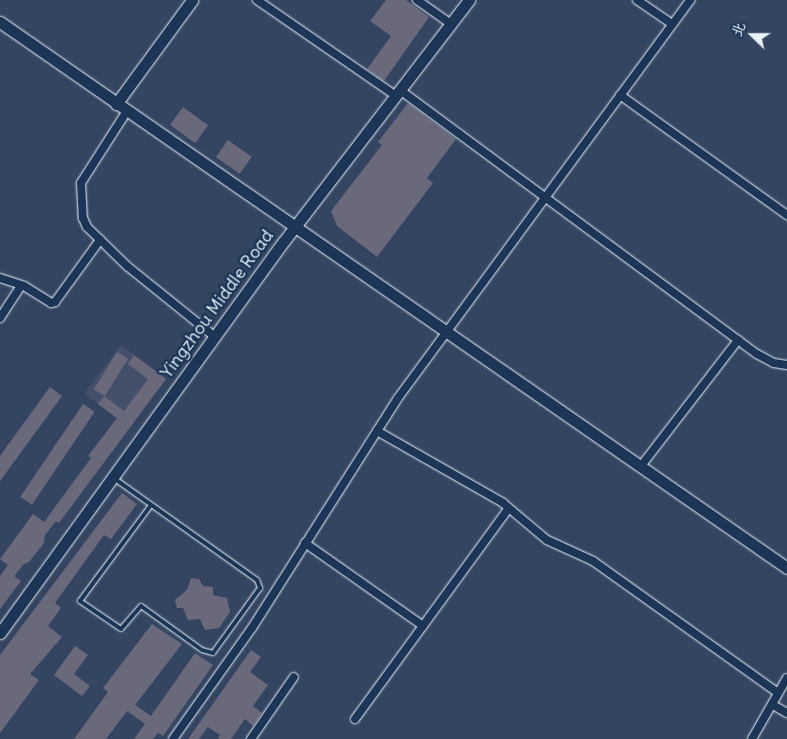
<!DOCTYPE html>
<html>
<head>
<meta charset="utf-8">
<style>
	body { margin:0 }
	#map { position:relative; width:787px; height:739px; overflow:hidden; background:#344562; font-family:Delius,"LXGW WenKai TC",sans-serif }
	div>[style] { position:absolute }
	.built>* { inset:0; background:#44506a; transform-origin:0 0 }
	.building>* { inset:0; background:#6a697c; transform-origin:0 0 }
	.roads { filter:drop-shadow(0 0 1px #e8f1f8) drop-shadow(0 0 1px #e8f1f8) }
	.lane>* { height:4px; margin:-2px; padding:0 2px; transform-origin:2px; border-radius:2px; background:#1d3557 }
	.street>* { height:8px; margin:-4px; padding:0 4px; transform-origin:4px; border-radius:4px; background:#1d3557 }
	.secondary>* { height:11px; margin:-5.5px; padding:0 5.5px; transform-origin:5.5px; border-radius:5.5px; background:#1d3557 }
	span { translate:-50% -50%; white-space:nowrap; text-align:center; line-height:1.15; -webkit-text-stroke:5px #1d3557; paint-order:stroke }
	.street-label { font-size:18px; color:#e8f1f8 }
	.north { position:absolute; left:727px; top:10px; width:50px; height:50px; -webkit-text-stroke:4px #1d3557; paint-order:stroke; rotate:292deg; font-size:14px; font-weight:700; line-height:20px; text-align:center; color:#e8f1f8 }
	.north::after { content:''; display:block; margin:auto; width:18px; height:22px; background:#e8f1f8; clip-path:polygon(50% 0,100% 100%,50% 72%,0 100%) }
</style>
</head>
<body>
<div id="map">
	<div class="built">
		<div style="left:121px;top:345px;width:56px;height:61px;rotate:37deg"></div>
	</div>
	<div class="building">
		<div style="clip-path:polygon(386px 0,406px 0,429px 17px,384px 81px,367px 69px,391px 36px,370px 21px)"></div>
		<div style="clip-path:polygon(408px 103px,456px 139px,427px 178px,433px 183px,377px 257px,337px 226px,331px 211px,382px 145px,378px 142px)"></div>
		<div style="left:183px;top:107px;width:31px;height:22px;rotate:36deg"></div>
		<div style="left:228px;top:140px;width:29px;height:21px;rotate:35deg"></div>
		<div style="left:117px;top:352px;width:13px;height:44px;rotate:32deg"></div>
		<div style="clip-path:polygon(134px 355px,166px 379px,59px 523px,56px 521px,45px 535px,44px 543px,29px 562px,24px 564px,14px 576px,21px 581px,0 609px,0 576px,8px 565px,0 559px,33px 514px,44px 522px,91px 458px,88px 456px,117px 418px,98px 404px,104px 396px,124px 411px,148px 379px,128px 364px)"></div>
		<div style="clip-path:polygon(50px 387px,62px 396px,0 481px,0 456px)"></div>
		<div style="left:83px;top:404px;width:14px;height:112px;rotate:34deg"></div>
		<div style="clip-path:polygon(122px 493px,137px 504px,111px 539px,104px 535px,55px 603px,61px 608px,48px 626px,62px 637px,30px 674px,39px 680px,0 733px,0 655px)"></div>
		<div style="clip-path:polygon(191px 578px,199px 579px,203px 586px,213px 587px,213px 595px,227px 598px,230px 612px,219px 628px,205px 630px,200px 619px,188px 620px,183px 608px,177px 608px,175px 600px,187px 590px)"></div>
		<div style="clip-path:polygon(152px 624px,182px 644px,135px 705px,151px 716px,195px 653px,213px 665px,163px 736px,158px 733px,153px 739px,134px 739px,145px 724px,127px 711px,106px 739px,74px 739px,108px 692px,103px 688px)"></div>
		<div style="clip-path:polygon(75px 646px,88px 655px,74px 674px,90px 686px,82px 696px,54px 675px)"></div>
		<div style="clip-path:polygon(251px 650px,261px 657px,250px 672px,268px 685px,253px 706px,262px 713px,253px 726px,245px 719px,231px 739px,218px 739px,220px 735px,208px 727px,199px 739px,188px 739px)"></div>
	</div>
	<div class="roads">
		<div class="lane">
			<div style="left:115px;top:479px;width:174px;rotate:35.4deg"></div>
			<div style="left:257px;top:580px;width:9px;rotate:69deg"></div>
			<div style="left:260px;top:588px;width:80px;rotate:125.9deg"></div>
			<div style="left:213px;top:653px;width:11px;rotate:-165deg"></div>
			<div style="left:202px;top:650px;width:75px;rotate:-144.2deg"></div>
			<div style="left:141px;top:606px;width:30px;rotate:131deg"></div>
			<div style="left:121px;top:629px;width:50px;rotate:-145.7deg"></div>
			<div style="left:80px;top:601px;width:119px;rotate:-53.5deg"></div>
		</div>
		<div class="street">
			<div style="left:257px;top:0;width:169px;rotate:34.6deg"></div>
			<div style="left:417px;top:0;width:42px;rotate:35.2deg"></div>
			<div style="left:637px;top:0;width:42px;rotate:34.4deg"></div>
			<div style="left:400px;top:90px;width:444px;rotate:36.5deg"></div>
			<div style="left:757px;top:354px;width:19px;rotate:28deg"></div>
			<div style="left:774px;top:363px;width:13px;rotate:9deg"></div>
			<div style="left:620px;top:95px;width:206px;rotate:35.7deg"></div>
			<div style="left:127px;top:111px;width:85px;rotate:122.6deg"></div>
			<div style="left:81px;top:183px;width:35px;rotate:87deg"></div>
			<div style="left:83px;top:218px;width:10px;rotate:66deg"></div>
			<div style="left:87px;top:227px;width:56px;rotate:44.3deg"></div>
			<div style="left:127px;top:266px;width:113px;rotate:38.9deg"></div>
			<div style="left:0;top:278px;width:25px;rotate:18deg"></div>
			<div style="left:24px;top:286px;width:32px;rotate:32deg"></div>
			<div style="left:51px;top:303px;width:4px;rotate:-14deg"></div>
			<div style="left:55px;top:302px;width:77px;rotate:-54deg"></div>
			<div style="left:0;top:318px;width:38px;rotate:-57deg"></div>
			<div style="left:377px;top:431px;width:145px;rotate:29.7deg"></div>
			<div style="left:503px;top:503px;width:57px;rotate:40.1deg"></div>
			<div style="left:547px;top:540px;width:51px;rotate:24.5deg"></div>
			<div style="left:593px;top:561px;width:227px;rotate:35.5deg"></div>
			<div style="left:641px;top:466px;width:159px;rotate:-52.4deg"></div>
			<div style="left:305px;top:543px;width:144px;rotate:35.1deg"></div>
			<div style="left:773px;top:705px;width:16px;rotate:30deg"></div>
			<div style="left:355px;top:719px;width:261px;rotate:-53.9deg"></div>
			<div style="left:173px;top:739px;width:136px;rotate:-54.6deg"></div>
			<div style="left:252px;top:628px;width:272px;rotate:-57.6deg"></div>
			<div style="left:398px;top:398px;width:494px;rotate:-53.7deg"></div>
			<div style="left:251px;top:739px;width:75px;rotate:-55.3deg"></div>
			<div style="left:752px;top:739px;width:70px;rotate:-60.2deg"></div>
		</div>
		<div class="secondary">
			<div style="left:0;top:22px;width:958px;rotate:34.75deg"></div>
			<div style="left:116px;top:104px;width:129px;rotate:-53.8deg"></div>
			<div style="left:0;top:633px;width:484px;rotate:-54.1deg"></div>
			<div style="left:284px;top:241px;width:304px;rotate:-52.5deg"></div>
		</div>
	</div>
	<div class="street-label">
		<span style="left:217px;top:304px;rotate:-54deg">Yingzhou Middle Road</span>
	</div>
	<div class="north">北</div>
</div>
</body>
</html>
